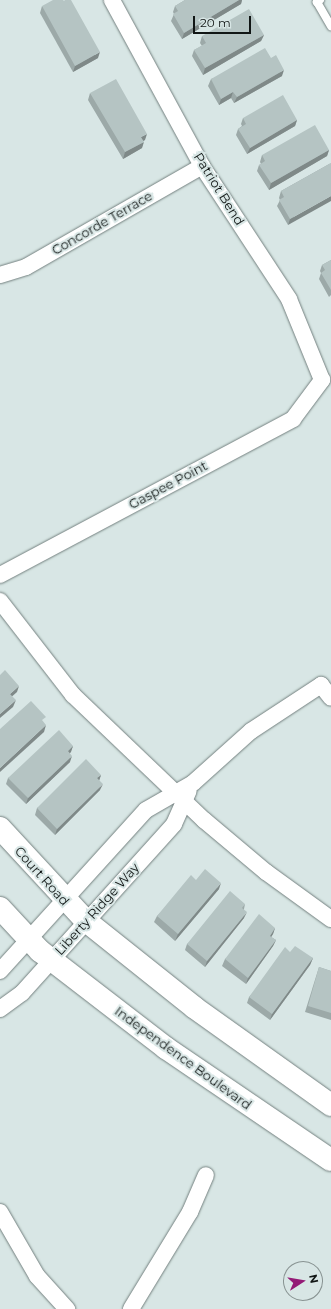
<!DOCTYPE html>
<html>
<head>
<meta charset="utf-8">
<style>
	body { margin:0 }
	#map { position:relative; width:331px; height:1309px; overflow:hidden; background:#d8e6e5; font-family:Montserrat,sans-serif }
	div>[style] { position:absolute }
	.roads { filter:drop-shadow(0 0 1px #73807f) drop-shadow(0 0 1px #73807f) }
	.lane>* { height:8px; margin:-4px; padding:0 4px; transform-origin:4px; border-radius:4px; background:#fff }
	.street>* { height:16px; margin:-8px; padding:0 8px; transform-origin:8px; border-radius:8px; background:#fff }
	.secondary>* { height:22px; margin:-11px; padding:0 11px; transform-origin:11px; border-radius:11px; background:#fff }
	.wall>* { inset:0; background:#9ca9a8 }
	.shaded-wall>* { inset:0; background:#7f8988 }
	.building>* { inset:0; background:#b5c4c3 }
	span { translate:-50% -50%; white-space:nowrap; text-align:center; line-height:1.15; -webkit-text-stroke:4px #d8e6e5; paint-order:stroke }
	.street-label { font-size:13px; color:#111615 }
	.north { position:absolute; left:283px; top:1261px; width:40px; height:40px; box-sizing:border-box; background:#d8e6e5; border:1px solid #889392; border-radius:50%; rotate:78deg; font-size:11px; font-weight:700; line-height:16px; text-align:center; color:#111615 }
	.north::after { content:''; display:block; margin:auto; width:14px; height:18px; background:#941a76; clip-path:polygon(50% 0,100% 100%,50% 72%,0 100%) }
	.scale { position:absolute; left:193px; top:16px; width:58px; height:18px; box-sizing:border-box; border:2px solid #111615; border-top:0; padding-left:5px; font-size:12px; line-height:14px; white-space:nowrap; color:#111615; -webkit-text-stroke:3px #d8e6e5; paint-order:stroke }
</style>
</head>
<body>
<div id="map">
	<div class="roads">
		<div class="lane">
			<div style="left:320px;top:0;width:4px;rotate:146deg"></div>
			<div style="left:317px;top:2px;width:28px;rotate:60deg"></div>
		</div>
		<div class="street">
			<div style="left:0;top:275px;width:27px;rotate:-17deg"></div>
			<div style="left:26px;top:267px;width:203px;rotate:-29.8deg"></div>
			<div style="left:0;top:575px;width:332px;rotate:-28deg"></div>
			<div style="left:293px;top:419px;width:49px;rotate:-53.4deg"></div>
			<div style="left:322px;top:380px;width:87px;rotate:-112.2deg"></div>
			<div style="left:289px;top:299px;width:159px;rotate:-123.2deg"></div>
			<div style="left:202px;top:166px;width:189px;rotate:-118.5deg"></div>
			<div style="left:0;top:601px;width:119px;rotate:52.2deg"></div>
			<div style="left:73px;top:695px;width:181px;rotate:43.7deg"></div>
			<div style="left:204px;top:820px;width:81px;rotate:40deg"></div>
			<div style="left:266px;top:872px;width:80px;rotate:35.9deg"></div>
			<div style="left:0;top:971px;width:217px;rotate:-47.8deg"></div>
			<div style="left:146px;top:810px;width:54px;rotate:-29.9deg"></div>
			<div style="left:193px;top:783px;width:78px;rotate:-41.9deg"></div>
			<div style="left:251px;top:731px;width:84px;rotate:-33.3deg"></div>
			<div style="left:321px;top:685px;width:16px;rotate:52deg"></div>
			<div style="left:0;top:1009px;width:27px;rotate:-36deg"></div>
			<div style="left:22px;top:993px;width:227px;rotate:-48deg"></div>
			<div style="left:174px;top:824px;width:36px;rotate:-66deg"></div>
			<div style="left:0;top:1212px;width:74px;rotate:60deg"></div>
			<div style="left:37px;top:1276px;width:45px;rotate:47.7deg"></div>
			<div style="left:131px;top:1309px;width:114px;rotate:-58.7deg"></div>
			<div style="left:190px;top:1212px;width:40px;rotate:-66.6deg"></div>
		</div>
		<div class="secondary">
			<div style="left:0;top:828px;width:127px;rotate:47.2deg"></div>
			<div style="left:86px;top:921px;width:139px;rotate:38.6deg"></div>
			<div style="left:195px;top:1008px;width:167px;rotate:35.5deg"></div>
			<div style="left:0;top:908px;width:59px;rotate:47.1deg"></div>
			<div style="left:40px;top:951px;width:159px;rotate:37.6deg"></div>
			<div style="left:166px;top:1048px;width:199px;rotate:34.2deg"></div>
		</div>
	</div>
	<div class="wall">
		<div style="clip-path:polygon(185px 0,242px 0,241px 4px,182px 39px,171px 21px,174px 14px,173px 12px,175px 6px)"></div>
		<div style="clip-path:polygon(42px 6px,98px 58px,73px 72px,40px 13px)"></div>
		<div style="clip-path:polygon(264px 35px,261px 41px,203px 75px,192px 56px,194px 50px,202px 46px,200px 43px,202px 36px)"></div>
		<div style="clip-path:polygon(271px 58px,282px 76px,234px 103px,231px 98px,219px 105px,208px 86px,211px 79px)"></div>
		<div style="clip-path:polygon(90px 93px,145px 140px,143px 141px,142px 148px,123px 159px,88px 100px)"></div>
		<div style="clip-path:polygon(243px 118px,297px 120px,295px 126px,247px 154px,236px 135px,238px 129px,242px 126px,241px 124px)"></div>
		<div style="clip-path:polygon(329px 150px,327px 156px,269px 190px,257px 171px,259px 165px,261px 164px,260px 162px,262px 155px)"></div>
		<div style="clip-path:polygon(331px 163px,288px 225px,277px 206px,280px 200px,279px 198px,281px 191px)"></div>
		<div style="clip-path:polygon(331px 260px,331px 295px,329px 297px,319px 279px,321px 273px,320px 271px,322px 265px)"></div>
		<div style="clip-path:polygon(73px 746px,70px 753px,70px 762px,26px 804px,6px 784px,8px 778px)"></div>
		<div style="clip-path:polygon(101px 775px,99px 780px,100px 790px,55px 835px,35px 815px,37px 808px)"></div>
		<div style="clip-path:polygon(196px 880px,219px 889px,175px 941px,154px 922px,157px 916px)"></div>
		<div style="clip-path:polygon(245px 904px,244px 909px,244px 918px,205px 967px,185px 950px,187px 944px)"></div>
		<div style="clip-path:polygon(275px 928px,273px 934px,271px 937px,276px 940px,273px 946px,246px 984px,222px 966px,225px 959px)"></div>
		<div style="clip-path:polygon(290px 952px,313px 958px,310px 965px,270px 1020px,247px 1003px,249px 997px)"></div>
		<div style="clip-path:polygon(319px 967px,331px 971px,331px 1020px,305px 1012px)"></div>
	</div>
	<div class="shaded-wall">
		<div style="clip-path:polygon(239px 0,242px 0,241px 4px,182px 39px,184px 33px)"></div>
		<div style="clip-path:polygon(264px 35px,261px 41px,203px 75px,205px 68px)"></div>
		<div style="clip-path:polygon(100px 52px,98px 58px,73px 72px,75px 66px)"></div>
		<div style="clip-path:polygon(284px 70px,282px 76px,234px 103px,237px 97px)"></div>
		<div style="clip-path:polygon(233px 92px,231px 98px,219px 105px,221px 99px)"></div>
		<div style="clip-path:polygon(297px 120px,295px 126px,247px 154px,250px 148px)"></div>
		<div style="clip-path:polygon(147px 134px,145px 140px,139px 143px,141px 137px)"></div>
		<div style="clip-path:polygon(144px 142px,142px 148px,123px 159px,125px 152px)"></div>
		<div style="clip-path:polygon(329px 150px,327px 156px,269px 190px,271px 183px)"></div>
		<div style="clip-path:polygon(331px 196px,331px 201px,288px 225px,290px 219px)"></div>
		<div style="clip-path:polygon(19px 686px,17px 692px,8px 700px,10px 694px)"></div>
		<div style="clip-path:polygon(16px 700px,13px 707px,0 718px,0 714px)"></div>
		<div style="clip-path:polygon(46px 725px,44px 732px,0 772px,0 768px)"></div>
		<div style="clip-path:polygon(73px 746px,71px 752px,66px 757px,68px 751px)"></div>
		<div style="clip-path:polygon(72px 756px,70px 762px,26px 804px,28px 798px)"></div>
		<div style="clip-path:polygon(101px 775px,99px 781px,97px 778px)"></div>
		<div style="clip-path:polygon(103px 784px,100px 790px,55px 835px,57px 829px)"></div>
		<div style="clip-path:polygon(221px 883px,219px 889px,175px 941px,178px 934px)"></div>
		<div style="clip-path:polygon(247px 912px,244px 918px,205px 967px,207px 961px)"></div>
		<div style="clip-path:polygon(275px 928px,273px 934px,268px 942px,270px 936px)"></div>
		<div style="clip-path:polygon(276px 940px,273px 946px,246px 984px,248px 978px)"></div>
		<div style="clip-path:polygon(313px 958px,310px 965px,270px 1020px,272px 1014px)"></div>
	</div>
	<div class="building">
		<div style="clip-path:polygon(53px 0,63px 0,64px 1px,65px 0,71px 0,100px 52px,75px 66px,42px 6px)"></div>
		<div style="clip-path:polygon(185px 0,239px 0,184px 33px,173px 14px,178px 11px,175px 6px)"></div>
		<div style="clip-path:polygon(249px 9px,264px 35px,205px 68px,194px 50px,206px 43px,202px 36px)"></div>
		<div style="clip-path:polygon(265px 48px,271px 58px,276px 55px,284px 70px,237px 97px,233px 92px,221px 99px,211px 79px)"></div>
		<div style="clip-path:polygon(116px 79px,147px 134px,141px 137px,144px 142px,125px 152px,90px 93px)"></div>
		<div style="clip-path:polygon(283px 95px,297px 120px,250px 148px,238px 129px,246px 124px,243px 118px)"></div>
		<div style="clip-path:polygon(315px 125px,329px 150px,271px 183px,259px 165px,265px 161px,262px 155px)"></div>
		<div style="clip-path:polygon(331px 163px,331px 196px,290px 219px,279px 200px,284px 197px,281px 191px)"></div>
		<div style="clip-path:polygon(331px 260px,331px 290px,321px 273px,325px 270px,322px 265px)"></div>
		<div style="clip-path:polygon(5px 670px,19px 686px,10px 694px,16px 700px,0 714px,0 675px)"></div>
		<div style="clip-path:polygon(31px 701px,46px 717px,42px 720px,46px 725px,0 768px,0 729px)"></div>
		<div style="clip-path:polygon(59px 730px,73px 746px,68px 751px,72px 756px,28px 798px,8px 778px)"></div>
		<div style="clip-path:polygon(86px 759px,101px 775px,97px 778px,103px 784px,57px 829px,37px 808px)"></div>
		<div style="clip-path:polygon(205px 869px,221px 883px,178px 934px,157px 916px,191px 875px,196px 880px)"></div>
		<div style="clip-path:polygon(230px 891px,245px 904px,242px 908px,247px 912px,207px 961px,187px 944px)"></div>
		<div style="clip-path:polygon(259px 914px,275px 928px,270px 936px,276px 940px,248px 978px,225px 959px)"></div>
		<div style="clip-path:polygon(295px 946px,313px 958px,272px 1014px,249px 997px,285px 947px,290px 952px)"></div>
		<div style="clip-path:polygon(319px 967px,331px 971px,331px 1013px,308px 1006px)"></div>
	</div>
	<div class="street-label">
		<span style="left:219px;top:189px;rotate:58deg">Patriot Bend</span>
		<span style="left:102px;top:223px;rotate:-30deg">Concorde Terrace</span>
		<span style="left:168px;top:485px;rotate:-28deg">Gaspee Point</span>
		<span style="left:42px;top:876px;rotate:48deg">Court Road</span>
		<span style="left:97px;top:909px;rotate:-48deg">Liberty Ridge Way</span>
		<span style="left:183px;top:1058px;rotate:36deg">Independence Boulevard</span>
	</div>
	<div class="north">N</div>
	<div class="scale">20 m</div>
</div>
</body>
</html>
